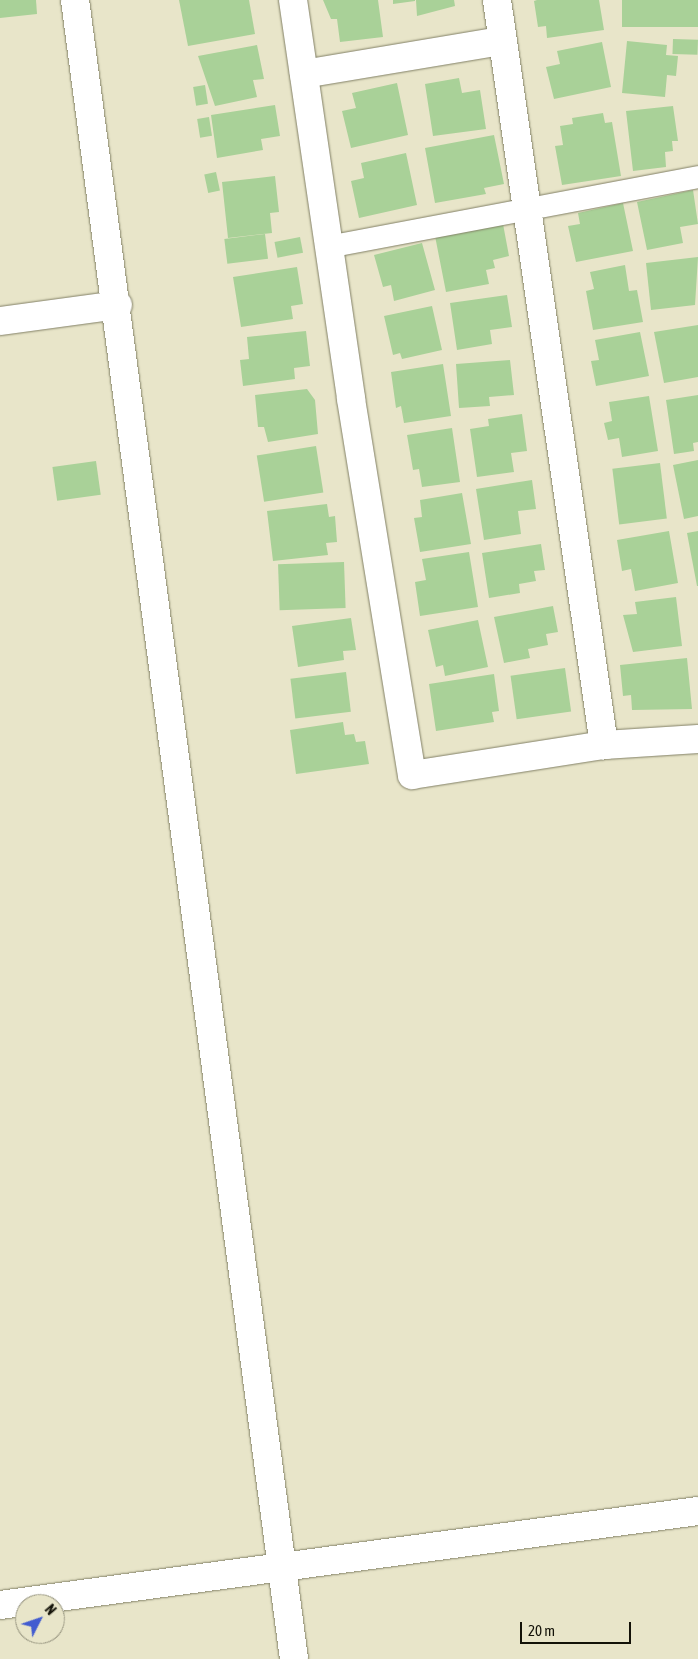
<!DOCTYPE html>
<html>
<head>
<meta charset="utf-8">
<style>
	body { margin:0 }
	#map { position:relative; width:698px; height:1659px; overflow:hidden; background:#e8e5c9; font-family:"Asap Condensed",sans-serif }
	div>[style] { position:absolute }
	.building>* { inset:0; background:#a9d198; transform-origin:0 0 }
	.roads { filter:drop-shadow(0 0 1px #828066) drop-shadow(0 0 1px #828066) }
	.lane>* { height:22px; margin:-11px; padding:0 11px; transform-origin:11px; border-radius:11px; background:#fff }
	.street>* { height:28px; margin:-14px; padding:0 14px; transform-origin:14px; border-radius:14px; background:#fff }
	span { translate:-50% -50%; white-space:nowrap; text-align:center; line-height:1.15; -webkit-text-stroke:4px #e8e5c9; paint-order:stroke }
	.north { position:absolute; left:15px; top:1594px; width:50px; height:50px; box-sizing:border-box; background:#e8e5c9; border:1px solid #93917c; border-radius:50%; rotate:49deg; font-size:14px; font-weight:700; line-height:20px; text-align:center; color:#131208 }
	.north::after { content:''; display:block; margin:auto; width:18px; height:22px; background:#425cd0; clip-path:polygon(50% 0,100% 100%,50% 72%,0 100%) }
	.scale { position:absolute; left:520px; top:1622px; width:111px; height:22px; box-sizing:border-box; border:2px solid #131208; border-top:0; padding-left:6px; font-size:15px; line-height:18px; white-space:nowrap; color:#131208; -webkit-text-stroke:4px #e8e5c9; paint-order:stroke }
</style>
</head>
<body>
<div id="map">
	<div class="building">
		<div style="clip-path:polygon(0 0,36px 0,37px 14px,0 18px)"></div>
		<div style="clip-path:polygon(179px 0,249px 0,255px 34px,188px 46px)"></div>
		<div style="clip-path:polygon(323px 0,378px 0,383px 37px,340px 42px,337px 19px,331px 19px)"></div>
		<div style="clip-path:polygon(393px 0,415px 0,415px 1px,393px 4px)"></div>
		<div style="clip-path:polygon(416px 0,454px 0,455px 6px,417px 16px)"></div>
		<div style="clip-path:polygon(537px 0,599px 0,604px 30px,547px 38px,546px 26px,538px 27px,534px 1px)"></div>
		<div style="left:622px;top:0;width:76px;height:27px"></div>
		<div style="left:673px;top:39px;width:25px;height:15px;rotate:2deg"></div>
		<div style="clip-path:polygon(627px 41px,667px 45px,666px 55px,678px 56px,676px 76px,667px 75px,665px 97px,622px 93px)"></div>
		<div style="clip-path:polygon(602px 42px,611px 87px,554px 99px,546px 67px,560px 64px,557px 51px)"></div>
		<div style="clip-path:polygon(257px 45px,264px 79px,253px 80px,257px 97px,215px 106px,198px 56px)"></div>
		<div style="clip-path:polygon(459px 78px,462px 93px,480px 90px,486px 129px,433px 136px,425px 84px)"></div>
		<div style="clip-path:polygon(397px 83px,408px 135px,351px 148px,342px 111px,356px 108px,352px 93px)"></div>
		<div style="left:205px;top:85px;width:19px;height:12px;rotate:81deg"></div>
		<div style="clip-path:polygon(275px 105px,280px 136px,261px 139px,263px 150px,217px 158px,211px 115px)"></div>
		<div style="clip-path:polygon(673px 106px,678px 141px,672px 141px,673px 151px,665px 152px,666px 167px,633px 171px,626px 111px)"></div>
		<div style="clip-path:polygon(603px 113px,605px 123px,612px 122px,621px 176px,562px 185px,555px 146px,563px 145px,560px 126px,573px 124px,572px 118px)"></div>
		<div style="left:209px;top:117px;width:19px;height:12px;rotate:81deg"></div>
		<div style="clip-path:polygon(494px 135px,504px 184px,484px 188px,486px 194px,435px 203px,425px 148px)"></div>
		<div style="clip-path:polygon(406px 153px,417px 205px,359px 218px,351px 181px,364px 178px,361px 163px)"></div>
		<div style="left:216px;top:172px;width:19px;height:12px;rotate:78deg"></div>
		<div style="clip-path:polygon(275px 176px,279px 212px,270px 213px,272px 233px,228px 238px,222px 182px)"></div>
		<div style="clip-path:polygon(693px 190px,698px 224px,680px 227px,683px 243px,647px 250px,637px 202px)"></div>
		<div style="clip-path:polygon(623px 203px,633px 251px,576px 262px,568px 226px,580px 224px,578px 213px)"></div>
		<div style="clip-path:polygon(503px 224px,509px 256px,493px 260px,495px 268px,486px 270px,489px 284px,446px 292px,435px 236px)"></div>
		<div style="left:265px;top:234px;width:25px;height:41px;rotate:83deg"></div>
		<div style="left:300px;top:237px;width:16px;height:26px;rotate:79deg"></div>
		<div style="clip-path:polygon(422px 243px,435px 290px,394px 301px,391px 285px,383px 287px,374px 255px)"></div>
		<div style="clip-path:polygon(698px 257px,695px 305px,651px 310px,646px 263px)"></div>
		<div style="clip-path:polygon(625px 265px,629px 291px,637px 290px,643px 322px,593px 330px,586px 291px,594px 289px,590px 272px)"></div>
		<div style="clip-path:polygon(297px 267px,303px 304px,291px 306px,293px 319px,241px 327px,233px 277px)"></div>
		<div style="clip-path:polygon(507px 295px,512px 327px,490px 330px,492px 344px,457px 350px,450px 303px)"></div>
		<div style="clip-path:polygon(432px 306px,442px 350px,402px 359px,400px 353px,393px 355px,384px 316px)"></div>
		<div style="clip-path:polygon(698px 325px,698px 377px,664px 383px,654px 332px)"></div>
		<div style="clip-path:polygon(306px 331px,310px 366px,294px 368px,295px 379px,243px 386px,240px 360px,249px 359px,247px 337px)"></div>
		<div style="clip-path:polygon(640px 332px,649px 376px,596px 386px,591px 361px,599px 360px,595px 340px)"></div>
		<div style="clip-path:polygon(510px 360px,514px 395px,489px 397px,490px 406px,459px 408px,456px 364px)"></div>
		<div style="clip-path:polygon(443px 364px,451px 416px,404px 423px,401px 406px,396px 408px,391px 372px)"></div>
		<div style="clip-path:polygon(307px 389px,315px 400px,318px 434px,268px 442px,264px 427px,258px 427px,255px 395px)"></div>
		<div style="clip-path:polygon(698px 395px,698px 442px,693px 443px,694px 451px,674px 454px,666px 400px)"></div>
		<div style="clip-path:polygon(649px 396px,658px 451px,622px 457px,619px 438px,608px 440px,604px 423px,612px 421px,609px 402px)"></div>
		<div style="clip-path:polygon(522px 414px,527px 451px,511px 453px,514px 472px,477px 477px,470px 429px,489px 426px,488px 419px)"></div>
		<div style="clip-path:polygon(452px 428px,460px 482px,422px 487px,419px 469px,413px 470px,407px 435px)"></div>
		<div style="left:316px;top:446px;width:47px;height:60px;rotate:81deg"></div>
		<div style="clip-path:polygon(698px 460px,698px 516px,684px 519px,673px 465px)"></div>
		<div style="left:96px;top:461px;width:34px;height:44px;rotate:82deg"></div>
		<div style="left:660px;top:463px;width:56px;height:48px;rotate:83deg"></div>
		<div style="clip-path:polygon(532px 480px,536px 509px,518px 511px,521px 534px,484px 540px,476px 489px)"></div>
		<div style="clip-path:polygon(462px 493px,471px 544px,420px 552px,414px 518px,422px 517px,420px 500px)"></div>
		<div style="clip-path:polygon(327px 504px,329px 517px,335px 516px,337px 542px,326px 543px,328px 555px,273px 561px,267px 511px)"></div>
		<div style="clip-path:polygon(669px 531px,678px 583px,635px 591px,631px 569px,622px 571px,617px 540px)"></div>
		<div style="clip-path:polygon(698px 531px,698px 586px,697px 586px,687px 533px)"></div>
		<div style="clip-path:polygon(541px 544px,545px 570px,534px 571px,536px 581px,519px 584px,520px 593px,489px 598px,482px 553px)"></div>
		<div style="clip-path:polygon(469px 552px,478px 607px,420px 616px,415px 582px,426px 580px,422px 559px)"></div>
		<div style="left:344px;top:562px;width:46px;height:66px;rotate:88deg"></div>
		<div style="clip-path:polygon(676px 597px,682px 646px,633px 652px,623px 615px,637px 614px,635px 602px)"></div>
		<div style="clip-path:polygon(553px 606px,558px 632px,546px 634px,548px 645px,528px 649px,530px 658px,504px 663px,494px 617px)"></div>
		<div style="clip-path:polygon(351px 618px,356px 650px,343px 651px,344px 660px,298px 667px,292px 626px)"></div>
		<div style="clip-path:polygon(478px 620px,488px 667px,445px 676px,443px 665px,436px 667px,428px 630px)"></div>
		<div style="clip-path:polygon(687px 658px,692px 709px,632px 710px,631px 695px,623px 696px,620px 665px)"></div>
		<div style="left:565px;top:668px;width:44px;height:55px;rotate:82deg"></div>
		<div style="left:346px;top:672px;width:40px;height:56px;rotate:83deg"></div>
		<div style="clip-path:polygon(494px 674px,499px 711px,492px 712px,494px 722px,436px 731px,429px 684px)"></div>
		<div style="clip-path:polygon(343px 722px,345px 735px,354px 734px,356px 742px,365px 741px,369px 764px,296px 774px,290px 730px)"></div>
	</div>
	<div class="roads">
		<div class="lane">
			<div style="left:328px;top:247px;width:377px;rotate:-10.7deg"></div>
		</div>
		<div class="street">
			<div style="left:75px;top:0;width:1673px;rotate:82.48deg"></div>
			<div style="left:293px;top:0;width:403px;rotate:81.7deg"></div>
			<div style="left:351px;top:399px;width:381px;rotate:80.8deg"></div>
			<div style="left:412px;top:775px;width:194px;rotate:-8.9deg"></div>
			<div style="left:604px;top:745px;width:94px;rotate:-3.7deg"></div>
			<div style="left:497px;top:0;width:753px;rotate:81.83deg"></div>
			<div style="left:304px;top:74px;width:200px;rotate:-9.5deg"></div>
			<div style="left:0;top:321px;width:119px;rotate:-7.7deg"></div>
			<div style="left:0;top:1605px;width:704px;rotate:-7.67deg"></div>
		</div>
	</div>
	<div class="north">N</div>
	<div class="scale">20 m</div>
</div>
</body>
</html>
